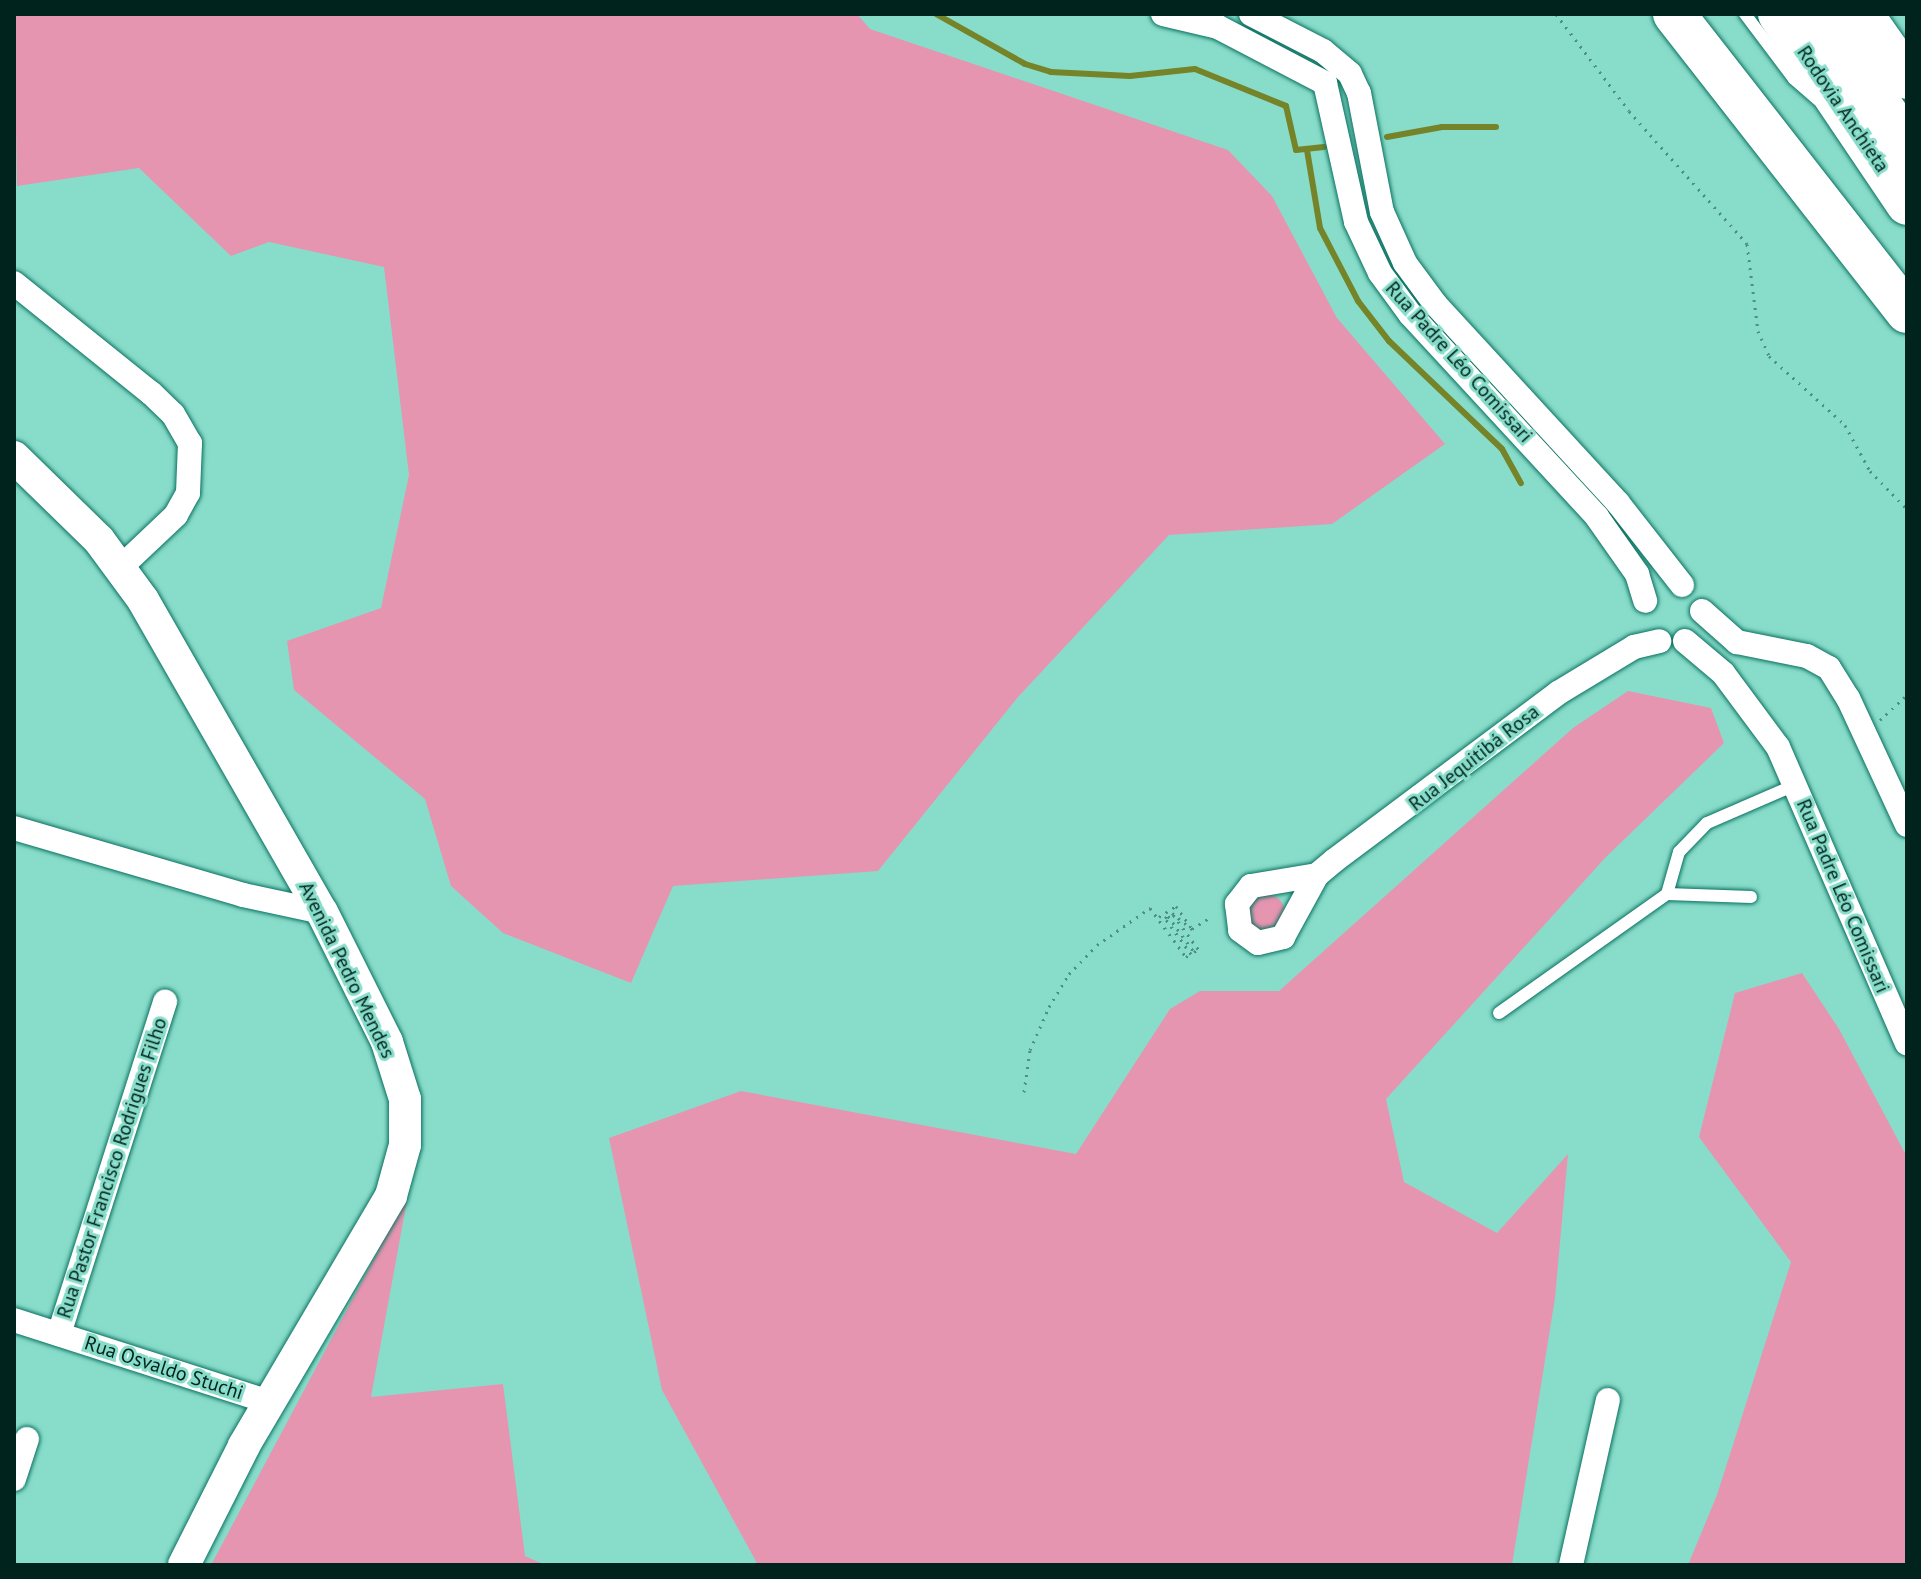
<!DOCTYPE html>
<html>
<head>
<meta charset="utf-8">
<style>
	body { margin:0 }
	#map { position:relative; width:1921px; height:1579px; overflow:hidden; background:#88ddca; font-family:"PT Sans",sans-serif }
	div>[style] { position:absolute }
	.green>* { inset:0; background:#e695b0 }
	.round { border-radius:50% }
	.stream>* { height:6px; margin:-3px; padding:0 3px; transform-origin:3px; border-radius:3px; background:#758429 }
	.path>* { height:3px; margin-top:-1.5px; transform-origin:0; background:repeating-linear-gradient(90deg,#4f8f81 0 2px,transparent 0 8px) }
	.roads { filter:drop-shadow(0 0 2px #0b7161) drop-shadow(0 0 2px #0b7161) }
	.lane>* { height:12px; margin:-6px; padding:0 6px; transform-origin:6px; border-radius:6px; background:#fff }
	.street>* { height:24px; margin:-12px; padding:0 12px; transform-origin:12px; border-radius:12px; background:#fff }
	.secondary>* { height:32px; margin:-16px; padding:0 16px; transform-origin:16px; border-radius:16px; background:#fff }
	.highway>* { height:42px; margin:-21px; padding:0 21px; transform-origin:21px; border-radius:21px; background:#fff }
	span { translate:-50% -50%; white-space:nowrap; text-align:center; line-height:1.15; -webkit-text-stroke:6px #88ddca; paint-order:stroke }
	.street-label { font-size:20px; color:#00241d }
	.frame { position:absolute; inset:0; border:16px solid #00241d; pointer-events:none }
</style>
</head>
<body>
<div id="map">
	<div class="green">
		<div style="clip-path:polygon(14px 14px,857px 14px,870px 29px,1228px 150px,1272px 196px,1337px 318px,1445px 444px,1332px 524px,1169px 535px,1018px 697px,878px 871px,673px 886px,631px 983px,503px 933px,451px 886px,425px 799px,294px 690px,287px 641px,381px 608px,409px 475px,384px 267px,269px 242px,231px 256px,139px 168px,17px 186px)"></div>
		<div style="clip-path:polygon(1628px 691px,1711px 708px,1724px 743px,1605px 858px,1386px 1099px,1404px 1182px,1497px 1233px,1568px 1154px,1555px 1298px,1512px 1565px,758px 1565px,662px 1390px,609px 1138px,741px 1091px,1076px 1154px,1170px 1009px,1200px 991px,1279px 991px,1573px 728px)"></div>
		<div class="round" style="left:1247px;top:894px;width:38px;height:38px"></div>
		<div style="clip-path:polygon(1802px 973px,1839px 1029px,1907px 1157px,1907px 1565px,1688px 1565px,1717px 1495px,1791px 1262px,1699px 1137px,1735px 993px)"></div>
		<div style="clip-path:polygon(408px 1195px,371px 1397px,503px 1384px,525px 1556px,545px 1565px,211px 1565px)"></div>
	</div>
	<div class="stream">
		<div style="left:936px;top:14px;width:102px;rotate:29.3deg"></div>
		<div style="left:1025px;top:64px;width:27px;rotate:17deg"></div>
		<div style="left:1051px;top:72px;width:79px;rotate:2.9deg"></div>
		<div style="left:1130px;top:76px;width:65px;rotate:-6.1deg"></div>
		<div style="left:1195px;top:69px;width:98px;rotate:22.1deg"></div>
		<div style="left:1286px;top:106px;width:45px;rotate:77.2deg"></div>
		<div style="left:1296px;top:150px;width:28px;rotate:-6deg"></div>
		<div style="left:1387px;top:137px;width:56px;rotate:-10.3deg"></div>
		<div style="left:1442px;top:127px;width:54px"></div>
		<div style="left:1307px;top:150px;width:79px;rotate:80.5deg"></div>
		<div style="left:1320px;top:228px;width:82px;rotate:62.5deg"></div>
		<div style="left:1358px;top:301px;width:51px;rotate:52.2deg"></div>
		<div style="left:1389px;top:341px;width:156px;rotate:43.7deg"></div>
		<div style="left:1502px;top:449px;width:39px;rotate:61deg"></div>
	</div>
	<div class="path">
		<div style="left:1556px;top:14px;width:121px;rotate:53deg"></div>
		<div style="left:1629px;top:111px;width:178px;rotate:48.4deg"></div>
		<div style="left:1747px;top:244px;width:88px;rotate:82.8deg"></div>
		<div style="left:1758px;top:331px;width:27px;rotate:66deg"></div>
		<div style="left:1769px;top:356px;width:103px;rotate:42.2deg"></div>
		<div style="left:1845px;top:425px;width:52px;rotate:61.5deg"></div>
		<div style="left:1870px;top:471px;width:53px;rotate:45.8deg"></div>
		<div style="left:1880px;top:720px;width:37px;rotate:-43deg"></div>
		<div style="left:1159px;top:917px;width:20px;rotate:-33deg"></div>
		<div style="left:1176px;top:906px;width:28px;rotate:55deg"></div>
		<div style="left:1192px;top:929px;width:24px;rotate:-33deg"></div>
		<div style="left:1024px;top:1092px;width:42px;rotate:-81.9deg"></div>
		<div style="left:1030px;top:1050px;width:47px;rotate:-66.2deg"></div>
		<div style="left:1049px;top:1007px;width:39px;rotate:-59deg"></div>
		<div style="left:1069px;top:974px;width:40px;rotate:-46deg"></div>
		<div style="left:1097px;top:945px;width:65px;rotate:-34.9deg"></div>
		<div style="left:1150px;top:908px;width:61px;rotate:53.7deg"></div>
		<div style="left:1186px;top:957px;width:6px;rotate:-31deg"></div>
		<div style="left:1191px;top:954px;width:44px;rotate:-125.8deg"></div>
		<div style="left:1165px;top:918px;width:4px;rotate:-34deg"></div>
		<div style="left:1168px;top:916px;width:44px;rotate:54.2deg"></div>
		<div style="left:1194px;top:952px;width:5px;rotate:-37deg"></div>
		<div style="left:1198px;top:949px;width:44px;rotate:-125.8deg"></div>
		<div style="left:1172px;top:913px;width:26px;rotate:39deg"></div>
	</div>
	<div class="roads">
		<div class="lane">
			<div style="left:1745px;top:14px;width:81px;rotate:53deg"></div>
			<div style="left:1794px;top:79px;width:32px;rotate:41deg"></div>
			<div style="left:1667px;top:894px;width:84px;rotate:2deg"></div>
			<div style="left:1499px;top:1013px;width:206px;rotate:-35.3deg"></div>
			<div style="left:1667px;top:894px;width:44px;rotate:-74.1deg"></div>
			<div style="left:1679px;top:852px;width:40px;rotate:-46deg"></div>
			<div style="left:1707px;top:823px;width:96px;rotate:-23.4deg"></div>
		</div>
		<div class="street">
			<div style="left:1163px;top:14px;width:57px;rotate:13.3deg"></div>
			<div style="left:1218px;top:27px;width:121px;rotate:27.6deg"></div>
			<div style="left:1325px;top:83px;width:142px;rotate:77.4deg"></div>
			<div style="left:1356px;top:222px;width:56px;rotate:64.8deg"></div>
			<div style="left:1380px;top:273px;width:51px;rotate:53.8deg"></div>
			<div style="left:1410px;top:314px;width:276px;rotate:47.3deg"></div>
			<div style="left:1597px;top:517px;width:70px;rotate:54.9deg"></div>
			<div style="left:1637px;top:574px;width:28px;rotate:73deg"></div>
			<div style="left:1251px;top:14px;width:81px;rotate:27.2deg"></div>
			<div style="left:1323px;top:51px;width:35px;rotate:40deg"></div>
			<div style="left:1350px;top:74px;width:21px;rotate:65deg"></div>
			<div style="left:1359px;top:93px;width:121px;rotate:79.1deg"></div>
			<div style="left:1382px;top:212px;width:56px;rotate:65.7deg"></div>
			<div style="left:1405px;top:263px;width:52px;rotate:53.6deg"></div>
			<div style="left:1436px;top:305px;width:269px;rotate:47.4deg"></div>
			<div style="left:1618px;top:503px;width:104px;rotate:52deg"></div>
			<div style="left:14px;top:283px;width:176px;rotate:38.8deg"></div>
			<div style="left:151px;top:393px;width:30px;rotate:44deg"></div>
			<div style="left:173px;top:414px;width:34px;rotate:60deg"></div>
			<div style="left:190px;top:443px;width:50px;rotate:92.3deg"></div>
			<div style="left:188px;top:493px;width:25px;rotate:119deg"></div>
			<div style="left:176px;top:515px;width:74px;rotate:136.6deg"></div>
			<div style="left:1702px;top:611px;width:47px;rotate:41.5deg"></div>
			<div style="left:1737px;top:642px;width:71px;rotate:11.3deg"></div>
			<div style="left:1807px;top:656px;width:25px;rotate:29deg"></div>
			<div style="left:1829px;top:668px;width:36px;rotate:58deg"></div>
			<div style="left:1848px;top:698px;width:140px;rotate:65.1deg"></div>
			<div style="left:1685px;top:641px;width:50px;rotate:40.1deg"></div>
			<div style="left:1723px;top:673px;width:92px;rotate:53.4deg"></div>
			<div style="left:1778px;top:747px;width:323px;rotate:66.5deg"></div>
			<div style="left:14px;top:828px;width:239px;rotate:16.3deg"></div>
			<div style="left:243px;top:895px;width:81px;rotate:12.1deg"></div>
			<div style="left:1317px;top:875px;width:67px;rotate:170.5deg"></div>
			<div style="left:1251px;top:886px;width:23px;rotate:128deg"></div>
			<div style="left:1237px;top:904px;width:26px;rotate:83deg"></div>
			<div style="left:1240px;top:930px;width:22px;rotate:36deg"></div>
			<div style="left:1258px;top:943px;width:26px;rotate:-13deg"></div>
			<div style="left:1283px;top:937px;width:71px;rotate:-61.3deg"></div>
			<div style="left:1317px;top:875px;width:23px;rotate:-40deg"></div>
			<div style="left:1335px;top:860px;width:279px;rotate:-36.8deg"></div>
			<div style="left:1558px;top:693px;width:89px;rotate:-31.2deg"></div>
			<div style="left:1634px;top:647px;width:26px;rotate:-13deg"></div>
			<div style="left:14px;top:1320px;width:268px;rotate:17.8deg"></div>
			<div style="left:59px;top:1334px;width:349px;rotate:-72.3deg"></div>
			<div style="left:14px;top:1479px;width:42px;rotate:-72deg"></div>
			<div style="left:1571px;top:1565px;width:169px;rotate:-77.4deg"></div>
		</div>
		<div class="secondary">
			<div style="left:14px;top:457px;width:119px;rotate:44.3deg"></div>
			<div style="left:99px;top:540px;width:74px;rotate:53.7deg"></div>
			<div style="left:143px;top:600px;width:360px;rotate:60.2deg"></div>
			<div style="left:322px;top:912px;width:145px;rotate:63.4deg"></div>
			<div style="left:387px;top:1042px;width:60px;rotate:72.5deg"></div>
			<div style="left:405px;top:1099px;width:46px;rotate:90deg"></div>
			<div style="left:405px;top:1145px;width:53px;rotate:105.4deg"></div>
			<div style="left:391px;top:1196px;width:290px;rotate:120.5deg"></div>
			<div style="left:244px;top:1446px;width:133px;rotate:116.8deg"></div>
		</div>
		<div class="highway">
			<div style="left:1674px;top:14px;width:378px;rotate:52deg"></div>
			<div style="left:1779px;top:14px;width:229px;rotate:56deg"></div>
			<div style="left:1818px;top:14px;width:157px;rotate:55.4deg"></div>
			<div style="left:1862px;top:14px;width:78px;rotate:54.9deg"></div>
		</div>
	</div>
	<div class="street-label">
		<span style="left:1843px;top:109px;rotate:56deg">Rodovia Anchieta</span>
		<span style="left:1459px;top:362px;rotate:48deg">Rua Padre Léo Comissari</span>
		<span style="left:1474px;top:758px;rotate:-38deg">Rua Jequitibá Rosa</span>
		<span style="left:1843px;top:896px;rotate:67deg">Rua Padre Léo Comissari</span>
		<span style="left:347px;top:970px;rotate:64deg">Avenida Pedro Mendes</span>
		<span style="left:112px;top:1168px;rotate:-72deg">Rua Pastor Francisco Rodrigues Filho</span>
		<span style="left:164px;top:1368px;rotate:18deg">Rua Osvaldo Stuchi</span>
	</div>
	<div class="frame"></div>
</div>
</body>
</html>
